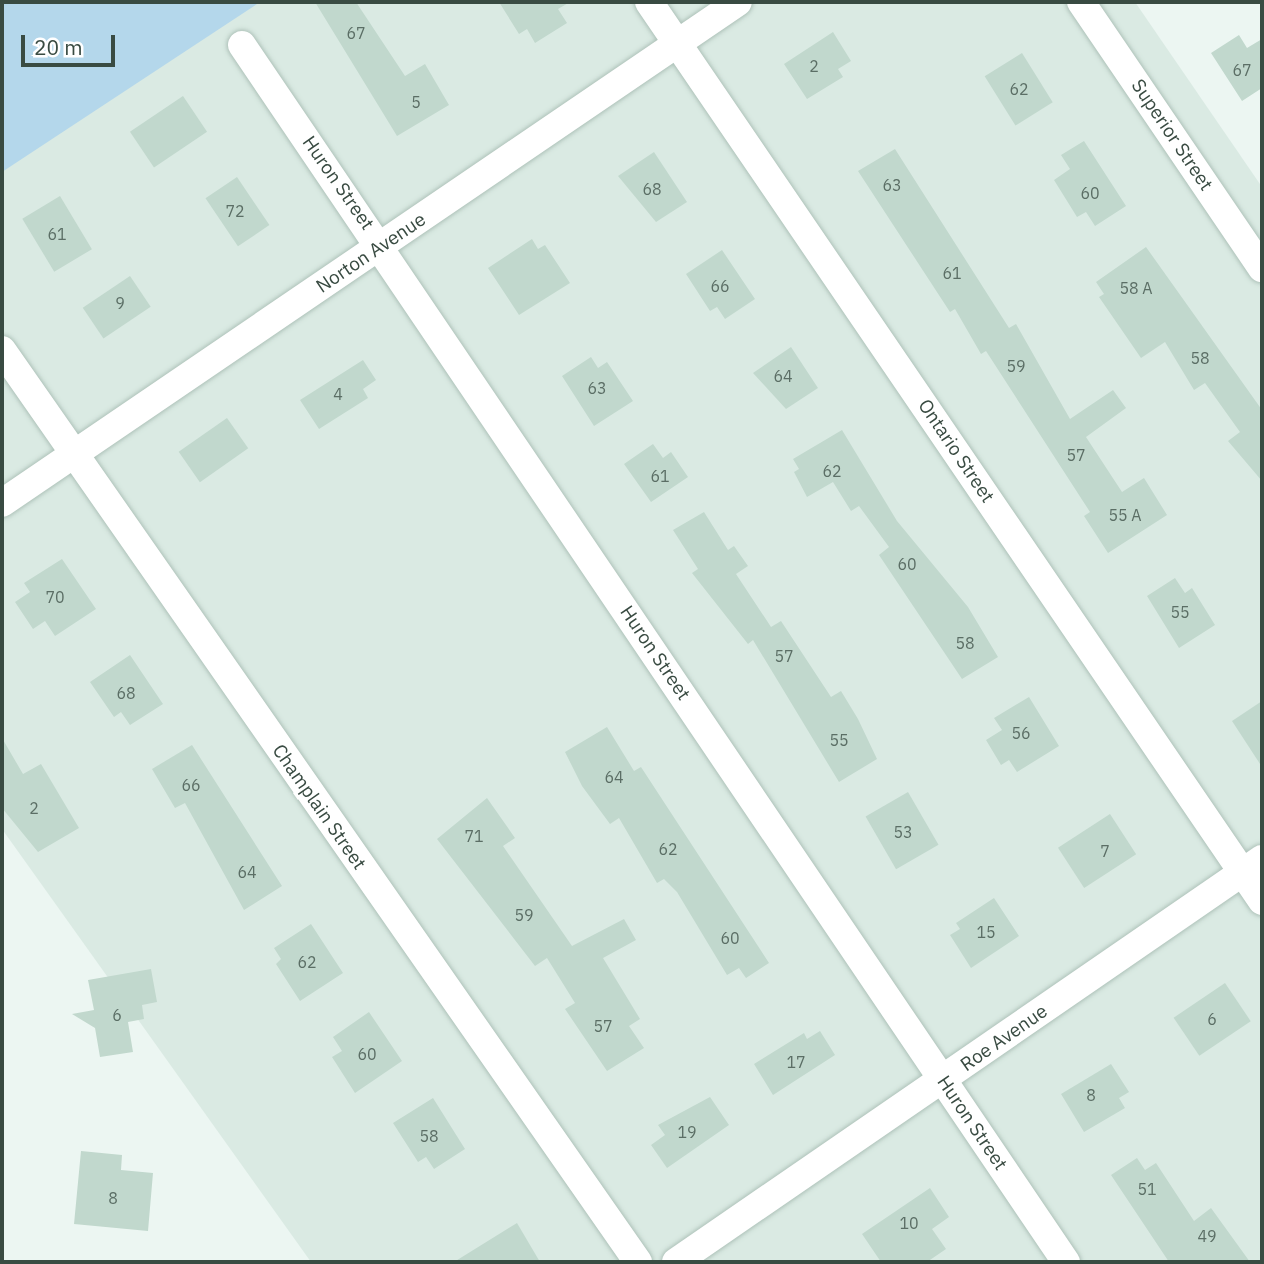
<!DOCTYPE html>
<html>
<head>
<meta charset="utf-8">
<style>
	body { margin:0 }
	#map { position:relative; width:1264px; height:1264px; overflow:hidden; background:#ecf6f2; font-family:"IBM Plex Sans",sans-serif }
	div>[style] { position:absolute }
	.residential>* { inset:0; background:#daeae3 }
	.green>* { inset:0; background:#b4d7eb }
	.building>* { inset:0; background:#c1d8cd; transform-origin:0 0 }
	.roads { filter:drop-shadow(0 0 2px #aec2b9) drop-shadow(0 0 2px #aec2b9) }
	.minor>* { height:28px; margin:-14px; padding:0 14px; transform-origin:14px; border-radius:14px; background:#fff }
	span { translate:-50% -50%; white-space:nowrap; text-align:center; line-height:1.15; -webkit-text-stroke:7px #fff; paint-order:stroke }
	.number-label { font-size:16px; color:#5b6e65 }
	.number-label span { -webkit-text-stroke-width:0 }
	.street-label { font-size:19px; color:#394b42 }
	.frame { position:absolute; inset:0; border:4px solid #394b42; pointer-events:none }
	.scale { position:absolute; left:21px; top:35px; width:94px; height:32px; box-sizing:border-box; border:4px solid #394b42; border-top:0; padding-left:9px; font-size:21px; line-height:24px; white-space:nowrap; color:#394b42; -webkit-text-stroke:5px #fff; paint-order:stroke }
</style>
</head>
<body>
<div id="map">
	<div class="residential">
		<div style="clip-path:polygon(202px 2px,1135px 2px,1262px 187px,1262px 1262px,311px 1262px,2px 829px,2px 133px)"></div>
	</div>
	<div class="green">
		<div style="clip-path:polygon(2px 2px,260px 2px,2px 172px)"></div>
	</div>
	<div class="building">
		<div style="clip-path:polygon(315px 2px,356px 2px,405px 76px,425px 64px,449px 105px,397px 136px)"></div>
		<div style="clip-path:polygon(499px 2px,570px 2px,558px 9px,567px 23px,535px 43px,527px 29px,519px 34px)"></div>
		<div style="clip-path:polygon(833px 32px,851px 61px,838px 69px,843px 77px,807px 99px,784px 64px)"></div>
		<div style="clip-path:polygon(1239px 35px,1247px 48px,1262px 39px,1262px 88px,1242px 101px,1211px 53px)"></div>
		<div style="left:1022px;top:53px;width:58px;height:44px;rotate:58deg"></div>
		<div style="left:183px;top:96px;width:43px;height:64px;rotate:56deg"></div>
		<div style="clip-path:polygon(1084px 141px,1126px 206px,1095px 226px,1086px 212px,1077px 217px,1054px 180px,1070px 169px,1061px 155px)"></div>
		<div style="clip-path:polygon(895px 149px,1009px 328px,1016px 324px,1070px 419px,1113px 390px,1126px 408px,1086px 437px,1122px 492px,1144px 478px,1167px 515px,1108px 553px,1084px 516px,1090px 512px,986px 351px,981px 354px,955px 309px,950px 312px,858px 171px)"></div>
		<div style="clip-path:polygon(654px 152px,687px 202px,656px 222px,618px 176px)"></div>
		<div style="left:237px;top:177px;width:58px;height:38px;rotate:56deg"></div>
		<div style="left:60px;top:196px;width:62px;height:44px;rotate:59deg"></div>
		<div style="clip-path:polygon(532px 239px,538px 249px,545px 245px,570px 283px,519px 315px,488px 268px)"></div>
		<div style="clip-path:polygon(1146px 247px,1262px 410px,1262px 481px,1228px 441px,1240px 432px,1205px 383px,1194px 390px,1165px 342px,1141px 358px,1099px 297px,1104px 294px,1096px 282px)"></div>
		<div style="clip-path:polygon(722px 250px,755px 299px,725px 319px,717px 307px,710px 311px,686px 274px)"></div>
		<div style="left:130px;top:276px;width:37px;height:57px;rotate:56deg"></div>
		<div style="clip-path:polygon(791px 347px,818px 388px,786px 409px,753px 373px)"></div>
		<div style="clip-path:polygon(591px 357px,598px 368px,607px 362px,633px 401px,594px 426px,562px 376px)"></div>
		<div style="clip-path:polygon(363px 360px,376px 380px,363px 389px,368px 398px,319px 429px,300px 400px)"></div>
		<div style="left:227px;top:418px;width:37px;height:59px;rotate:55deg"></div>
		<div style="clip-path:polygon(842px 430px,897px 521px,968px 607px,998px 657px,962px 679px,879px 555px,889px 547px,859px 506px,851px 511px,833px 482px,807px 497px,794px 472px,799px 469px,793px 459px)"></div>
		<div style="clip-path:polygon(653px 444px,663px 458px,671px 452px,688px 477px,651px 502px,624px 464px)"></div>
		<div style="clip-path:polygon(704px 512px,728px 550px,734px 546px,748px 566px,736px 574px,771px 627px,781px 621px,831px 697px,841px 691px,858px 719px,877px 759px,839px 782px,753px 640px,748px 644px,692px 573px,698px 569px,673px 530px)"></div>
		<div style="clip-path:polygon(62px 559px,96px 609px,55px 636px,45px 621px,33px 629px,15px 602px,30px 592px,24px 583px)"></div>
		<div style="clip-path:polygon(1175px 578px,1185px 593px,1192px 588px,1215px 625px,1179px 648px,1147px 596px)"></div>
		<div style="clip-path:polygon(130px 655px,163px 704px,130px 725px,121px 712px,114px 717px,90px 682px)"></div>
		<div style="clip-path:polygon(1029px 697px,1059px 746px,1017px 772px,1009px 760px,1001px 765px,986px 740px,1002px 730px,994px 718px)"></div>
		<div style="clip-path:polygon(1262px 701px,1262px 767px,1232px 721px)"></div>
		<div style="clip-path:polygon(607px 727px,634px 771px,641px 767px,769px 963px,746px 978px,739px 968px,727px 975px,677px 892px,664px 879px,657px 883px,619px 818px,610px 824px,582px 786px,565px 752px)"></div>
		<div style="clip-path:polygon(2px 738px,23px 774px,41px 764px,79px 828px,38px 852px,2px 808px)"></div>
		<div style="clip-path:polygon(192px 745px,282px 886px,244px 910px,185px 803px,175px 808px,152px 769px)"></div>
		<div style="left:908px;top:792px;width:61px;height:49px;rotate:60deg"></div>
		<div style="clip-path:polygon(487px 798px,515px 838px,503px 846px,572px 946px,624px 919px,636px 940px,603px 958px,640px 1019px,629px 1026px,644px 1048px,607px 1071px,565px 1009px,575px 1003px,547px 958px,535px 966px,437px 839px)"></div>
		<div style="left:1110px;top:814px;width:48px;height:62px;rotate:57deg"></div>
		<div style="clip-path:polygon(994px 898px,1019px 936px,971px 968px,950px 935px,960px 929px,956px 923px)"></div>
		<div style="clip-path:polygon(311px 924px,343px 973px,300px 1001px,276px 964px,281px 959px,274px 948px)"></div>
		<div style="clip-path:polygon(151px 969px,157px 1002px,142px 1005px,144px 1019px,128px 1022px,133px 1052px,100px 1057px,95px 1028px,72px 1014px,94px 1010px,88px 980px)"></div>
		<div style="left:1225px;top:983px;width:46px;height:62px;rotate:56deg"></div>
		<div style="clip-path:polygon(369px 1012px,402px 1061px,355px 1093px,332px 1057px,342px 1051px,333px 1037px)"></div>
		<div style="clip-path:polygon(820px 1031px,835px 1055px,773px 1095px,754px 1064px,804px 1033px,807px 1039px)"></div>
		<div style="clip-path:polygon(1111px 1064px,1129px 1092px,1119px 1098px,1125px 1108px,1084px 1132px,1061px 1094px)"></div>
		<div style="clip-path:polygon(710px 1097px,729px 1125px,667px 1168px,651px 1145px,665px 1135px,658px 1125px)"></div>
		<div style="clip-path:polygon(433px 1098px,465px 1149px,434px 1169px,426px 1157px,418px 1162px,393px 1123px)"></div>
		<div style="clip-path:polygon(81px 1151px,122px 1155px,121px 1170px,153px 1173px,148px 1231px,74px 1224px)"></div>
		<div style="clip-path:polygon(1137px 1158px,1145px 1170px,1156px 1163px,1194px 1221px,1211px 1208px,1250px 1262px,1169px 1262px,1111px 1175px)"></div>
		<div style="clip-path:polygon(930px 1188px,949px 1217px,932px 1229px,946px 1249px,927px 1262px,881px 1262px,862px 1234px)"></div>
		<div style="clip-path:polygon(517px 1223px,540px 1262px,454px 1262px)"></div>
	</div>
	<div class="roads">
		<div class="minor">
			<div style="left:649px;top:2px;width:1088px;rotate:55.71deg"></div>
			<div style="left:1081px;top:2px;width:322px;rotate:55.8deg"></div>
			<div style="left:242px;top:45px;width:1470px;rotate:55.9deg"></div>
			<div style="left:2px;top:350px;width:1112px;rotate:55.11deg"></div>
			<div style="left:2px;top:503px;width:890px;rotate:-34.24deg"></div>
			<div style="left:676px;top:1262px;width:711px;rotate:-34.52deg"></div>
		</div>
	</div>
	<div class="number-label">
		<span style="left:356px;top:33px">67</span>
		<span style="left:814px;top:66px">2</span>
		<span style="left:1242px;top:70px">67</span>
		<span style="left:1019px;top:89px">62</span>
		<span style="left:416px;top:102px">5</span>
		<span style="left:892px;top:185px">63</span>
		<span style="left:652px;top:189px">68</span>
		<span style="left:1090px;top:193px">60</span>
		<span style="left:235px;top:211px">72</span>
		<span style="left:57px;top:234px">61</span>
		<span style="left:952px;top:273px">61</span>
		<span style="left:720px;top:286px">66</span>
		<span style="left:1136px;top:288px">58 A</span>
		<span style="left:120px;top:303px">9</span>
		<span style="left:1200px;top:358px">58</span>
		<span style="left:1016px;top:366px">59</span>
		<span style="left:783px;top:376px">64</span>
		<span style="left:597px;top:388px">63</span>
		<span style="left:338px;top:394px">4</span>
		<span style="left:1076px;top:455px">57</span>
		<span style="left:832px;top:471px">62</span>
		<span style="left:660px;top:476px">61</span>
		<span style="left:1125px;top:515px">55 A</span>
		<span style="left:907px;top:564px">60</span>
		<span style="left:55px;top:597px">70</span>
		<span style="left:1180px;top:612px">55</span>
		<span style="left:965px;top:643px">58</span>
		<span style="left:784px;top:656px">57</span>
		<span style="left:126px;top:693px">68</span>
		<span style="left:1021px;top:733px">56</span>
		<span style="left:839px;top:740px">55</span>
		<span style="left:614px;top:777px">64</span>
		<span style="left:191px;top:785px">66</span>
		<span style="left:34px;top:808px">2</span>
		<span style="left:903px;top:832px">53</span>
		<span style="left:474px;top:836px">71</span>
		<span style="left:668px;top:849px">62</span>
		<span style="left:1105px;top:851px">7</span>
		<span style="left:247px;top:872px">64</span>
		<span style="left:524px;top:915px">59</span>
		<span style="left:986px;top:932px">15</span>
		<span style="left:730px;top:938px">60</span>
		<span style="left:307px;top:962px">62</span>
		<span style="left:117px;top:1015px">6</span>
		<span style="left:1212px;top:1019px">6</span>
		<span style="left:603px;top:1026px">57</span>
		<span style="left:367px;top:1054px">60</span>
		<span style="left:796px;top:1062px">17</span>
		<span style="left:1091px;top:1095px">8</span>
		<span style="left:687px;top:1132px">19</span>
		<span style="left:429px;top:1136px">58</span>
		<span style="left:1147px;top:1189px">51</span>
		<span style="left:113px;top:1198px">8</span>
		<span style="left:909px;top:1223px">10</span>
		<span style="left:1207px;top:1236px">49</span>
	</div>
	<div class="street-label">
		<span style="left:1172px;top:135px;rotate:56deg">Superior Street</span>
		<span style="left:338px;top:183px;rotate:55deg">Huron Street</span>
		<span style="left:371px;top:253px;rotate:-34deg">Norton Avenue</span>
		<span style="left:956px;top:451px;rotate:56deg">Ontario Street</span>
		<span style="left:655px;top:653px;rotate:56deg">Huron Street</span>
		<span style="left:319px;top:807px;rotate:55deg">Champlain Street</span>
		<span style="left:1004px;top:1038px;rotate:-35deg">Roe Avenue</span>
		<span style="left:972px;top:1123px;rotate:56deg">Huron Street</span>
	</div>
	<div class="frame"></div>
	<div class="scale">20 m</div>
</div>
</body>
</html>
